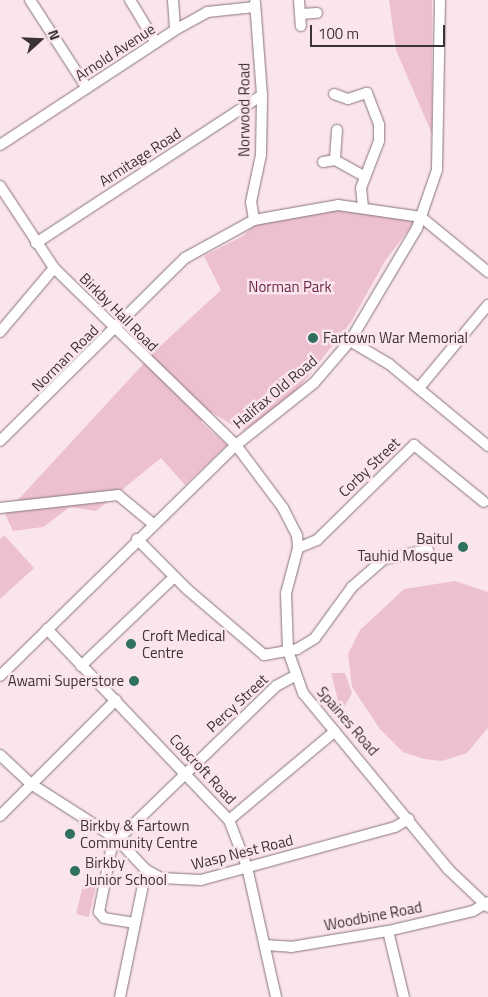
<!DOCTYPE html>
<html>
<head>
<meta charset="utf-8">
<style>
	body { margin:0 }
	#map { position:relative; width:488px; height:997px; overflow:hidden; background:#fbe5ed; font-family:"Titillium Web",sans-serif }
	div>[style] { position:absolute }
	.green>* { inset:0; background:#edc0d1; transform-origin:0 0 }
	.roads { filter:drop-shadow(0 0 1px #88747b) drop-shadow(0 0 1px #88747b) }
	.minor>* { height:10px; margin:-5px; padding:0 5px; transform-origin:5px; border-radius:5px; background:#fff }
	.dots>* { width:14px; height:14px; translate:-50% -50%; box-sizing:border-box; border:2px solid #fbe5ed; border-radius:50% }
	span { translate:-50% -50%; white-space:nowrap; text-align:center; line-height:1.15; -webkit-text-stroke:5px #fbe5ed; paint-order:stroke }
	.street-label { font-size:15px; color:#3b3336 }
	.park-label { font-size:15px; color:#6d2849 }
	.poi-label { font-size:15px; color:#3b3336 }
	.left { translate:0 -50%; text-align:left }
	.right { translate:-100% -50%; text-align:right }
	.north { position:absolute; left:15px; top:15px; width:50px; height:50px; -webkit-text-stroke:4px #fbe5ed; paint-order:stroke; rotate:70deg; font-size:14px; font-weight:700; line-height:20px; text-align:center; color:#3b3336 }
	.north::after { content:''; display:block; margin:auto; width:18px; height:22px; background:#3b3336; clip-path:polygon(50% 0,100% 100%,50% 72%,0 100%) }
	.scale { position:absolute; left:310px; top:25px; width:135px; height:22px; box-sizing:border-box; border:2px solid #3b3336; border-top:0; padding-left:6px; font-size:15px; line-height:18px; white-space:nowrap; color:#3b3336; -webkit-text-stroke:4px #fbe5ed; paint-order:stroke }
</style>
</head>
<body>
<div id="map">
	<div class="green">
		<div style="clip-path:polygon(389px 0,432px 0,432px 134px,396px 50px)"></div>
		<div style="clip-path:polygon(352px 208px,417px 219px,385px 261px,351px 322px,287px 403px,242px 431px,211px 412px,201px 422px,227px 445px,185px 485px,161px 458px,96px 511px,70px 507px,43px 527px,13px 531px,5px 514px,158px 348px,221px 290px,204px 256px,243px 236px,259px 221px)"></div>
		<div style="clip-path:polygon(4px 535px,34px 568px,0 599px,0 539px)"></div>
		<div style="clip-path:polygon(455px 581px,488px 592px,488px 728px,467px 753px,442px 761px,424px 759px,403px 752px,380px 729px,352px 687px,348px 654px,360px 630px,404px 589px)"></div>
		<div style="clip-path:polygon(331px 673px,345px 673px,352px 693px,345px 706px,339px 704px)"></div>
		<div style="left:84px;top:880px;width:13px;height:35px;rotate:13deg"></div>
	</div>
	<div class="roads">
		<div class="minor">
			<div style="left:30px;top:0;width:105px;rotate:57.1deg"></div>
			<div style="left:130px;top:0;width:50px;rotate:58.8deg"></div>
			<div style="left:173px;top:0;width:30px;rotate:86deg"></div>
			<div style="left:299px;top:0;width:26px;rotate:86deg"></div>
			<div style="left:301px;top:14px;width:16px;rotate:-4deg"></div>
			<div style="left:334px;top:94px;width:15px;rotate:20deg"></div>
			<div style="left:348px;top:99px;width:20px;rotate:-18deg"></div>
			<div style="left:367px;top:93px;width:34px;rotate:69deg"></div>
			<div style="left:379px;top:125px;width:16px;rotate:90deg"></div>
			<div style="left:379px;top:141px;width:50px;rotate:111deg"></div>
			<div style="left:361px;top:188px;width:18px;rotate:84deg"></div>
			<div style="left:337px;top:130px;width:30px;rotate:94deg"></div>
			<div style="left:335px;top:160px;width:33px;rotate:29deg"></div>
			<div style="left:0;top:145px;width:209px;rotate:-33.3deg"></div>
			<div style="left:175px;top:30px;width:37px;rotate:-29deg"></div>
			<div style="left:207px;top:12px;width:48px;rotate:-5.9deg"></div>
			<div style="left:323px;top:162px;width:12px;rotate:-9deg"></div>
			<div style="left:0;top:186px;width:98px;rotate:56.6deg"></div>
			<div style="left:54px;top:268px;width:254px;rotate:44.2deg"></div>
			<div style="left:236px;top:445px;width:79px;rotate:53.3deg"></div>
			<div style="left:283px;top:508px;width:31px;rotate:63deg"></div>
			<div style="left:297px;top:536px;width:12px;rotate:85deg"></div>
			<div style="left:298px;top:548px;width:47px;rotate:104.9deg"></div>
			<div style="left:286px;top:593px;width:58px;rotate:88deg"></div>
			<div style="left:288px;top:651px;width:45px;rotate:70.3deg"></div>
			<div style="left:303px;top:693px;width:228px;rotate:50.5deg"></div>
			<div style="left:448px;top:869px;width:55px;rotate:43.5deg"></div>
			<div style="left:254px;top:220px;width:18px;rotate:-99deg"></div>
			<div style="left:251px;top:202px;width:48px;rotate:-78deg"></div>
			<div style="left:261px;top:155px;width:60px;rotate:-89deg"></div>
			<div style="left:262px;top:95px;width:93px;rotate:-94.3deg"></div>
			<div style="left:36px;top:243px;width:270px;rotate:-33.2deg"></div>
			<div style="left:0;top:332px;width:84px;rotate:-49.8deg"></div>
			<div style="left:350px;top:341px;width:45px;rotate:30.5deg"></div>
			<div style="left:389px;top:364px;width:129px;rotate:39.6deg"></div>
			<div style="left:419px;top:388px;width:108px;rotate:-50.3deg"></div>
			<div style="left:0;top:441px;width:260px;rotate:-44.7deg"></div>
			<div style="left:185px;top:258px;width:79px;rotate:-28.8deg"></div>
			<div style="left:254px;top:220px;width:85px;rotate:-10.1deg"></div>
			<div style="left:338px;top:205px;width:84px;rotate:8.2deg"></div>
			<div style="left:421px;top:217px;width:87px;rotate:39.4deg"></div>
			<div style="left:0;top:508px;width:119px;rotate:-6.3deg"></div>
			<div style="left:118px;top:495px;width:45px;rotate:39.6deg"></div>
			<div style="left:137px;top:539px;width:72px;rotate:45deg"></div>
			<div style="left:188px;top:590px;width:100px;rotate:40.5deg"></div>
			<div style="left:264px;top:655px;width:34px;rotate:-10deg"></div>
			<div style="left:297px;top:649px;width:21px;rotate:-31deg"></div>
			<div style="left:315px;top:638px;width:63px;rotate:-54deg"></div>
			<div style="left:352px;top:587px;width:43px;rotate:-41.2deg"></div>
			<div style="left:384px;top:559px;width:45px;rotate:-11.6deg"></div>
			<div style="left:298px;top:548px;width:21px;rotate:-23deg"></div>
			<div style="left:317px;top:540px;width:136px;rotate:-44.4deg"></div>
			<div style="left:414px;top:445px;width:90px;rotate:39.2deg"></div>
			<div style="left:47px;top:629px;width:264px;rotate:46.4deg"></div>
			<div style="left:229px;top:820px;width:50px;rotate:69deg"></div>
			<div style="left:247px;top:867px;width:133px;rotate:77.4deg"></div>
			<div style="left:81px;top:666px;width:129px;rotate:-43.7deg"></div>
			<div style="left:0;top:676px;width:330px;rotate:-44.4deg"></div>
			<div style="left:236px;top:445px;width:100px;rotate:-38.5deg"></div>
			<div style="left:314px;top:383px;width:55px;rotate:-49.4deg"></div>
			<div style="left:350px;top:341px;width:131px;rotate:-59.3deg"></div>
			<div style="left:417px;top:228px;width:61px;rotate:-71deg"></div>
			<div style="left:437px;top:170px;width:170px;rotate:-89deg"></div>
			<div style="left:0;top:755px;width:42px;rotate:43.1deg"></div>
			<div style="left:31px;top:784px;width:102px;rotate:32.6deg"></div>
			<div style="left:117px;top:839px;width:42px;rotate:46.9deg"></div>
			<div style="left:146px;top:870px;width:17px;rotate:28deg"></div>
			<div style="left:161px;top:878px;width:40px;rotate:2.9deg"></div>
			<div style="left:201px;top:880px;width:201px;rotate:-15.3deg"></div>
			<div style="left:395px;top:827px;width:16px;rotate:-30deg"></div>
			<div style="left:0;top:816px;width:164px;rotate:-45deg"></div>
			<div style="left:229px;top:820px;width:138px;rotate:-40deg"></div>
			<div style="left:135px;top:923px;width:31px;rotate:-171deg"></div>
			<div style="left:104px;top:918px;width:8px;rotate:-130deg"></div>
			<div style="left:99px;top:912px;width:68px;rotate:-79deg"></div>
			<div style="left:112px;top:845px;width:228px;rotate:-44.1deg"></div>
			<div style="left:276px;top:686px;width:21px;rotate:-28deg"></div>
			<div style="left:388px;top:931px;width:68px;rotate:76.4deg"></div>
			<div style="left:265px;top:945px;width:26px;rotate:4deg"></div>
			<div style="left:291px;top:947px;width:98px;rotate:-9.4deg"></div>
			<div style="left:388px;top:931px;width:87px;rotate:-13.2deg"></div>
			<div style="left:473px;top:911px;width:17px;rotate:-31deg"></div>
			<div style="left:120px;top:997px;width:130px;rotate:-78.4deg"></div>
		</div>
	</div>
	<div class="dots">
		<div style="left:313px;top:338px;background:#2f705f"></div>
		<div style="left:463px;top:547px;background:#2f705f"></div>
		<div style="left:131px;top:644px;background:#2f705f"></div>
		<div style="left:134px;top:681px;background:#2f705f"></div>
		<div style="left:70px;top:834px;background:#2f705f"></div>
		<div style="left:75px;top:871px;background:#2f705f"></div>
	</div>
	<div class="street-label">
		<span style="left:115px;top:52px;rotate:-33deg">Arnold Avenue</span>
		<span style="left:244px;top:110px;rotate:-90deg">Norwood Road</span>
		<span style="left:140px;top:157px;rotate:-33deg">Armitage Road</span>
		<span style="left:119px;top:312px;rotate:45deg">Birkby Hall Road</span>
		<span style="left:65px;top:358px;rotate:-45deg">Norman Road</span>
		<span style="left:275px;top:392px;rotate:-40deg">Halifax Old Road</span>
		<span style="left:369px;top:467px;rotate:-44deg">Corby Street</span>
		<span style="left:237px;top:703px;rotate:-43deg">Percy Street</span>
		<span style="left:348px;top:721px;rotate:49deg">Spaines Road</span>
		<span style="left:203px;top:769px;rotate:47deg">Cobcroft Road</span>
		<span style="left:242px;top:852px;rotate:-14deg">Wasp Nest Road</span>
		<span style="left:373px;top:916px;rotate:-11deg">Woodbine Road</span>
	</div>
	<div class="park-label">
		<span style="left:290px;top:287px">Norman Park</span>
	</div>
	<div class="poi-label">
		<span class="left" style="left:323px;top:338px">Fartown War Memorial</span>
		<span class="right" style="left:453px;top:547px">Baitul<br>Tauhid Mosque</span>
		<span class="left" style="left:142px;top:644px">Croft Medical<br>Centre</span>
		<span class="right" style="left:124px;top:681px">Awami Superstore</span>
		<span class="left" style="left:80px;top:834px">Birkby &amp; Fartown<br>Community Centre</span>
		<span class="left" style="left:85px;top:871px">Birkby<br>Junior School</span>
	</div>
	<div class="north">N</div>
	<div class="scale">100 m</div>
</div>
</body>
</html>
